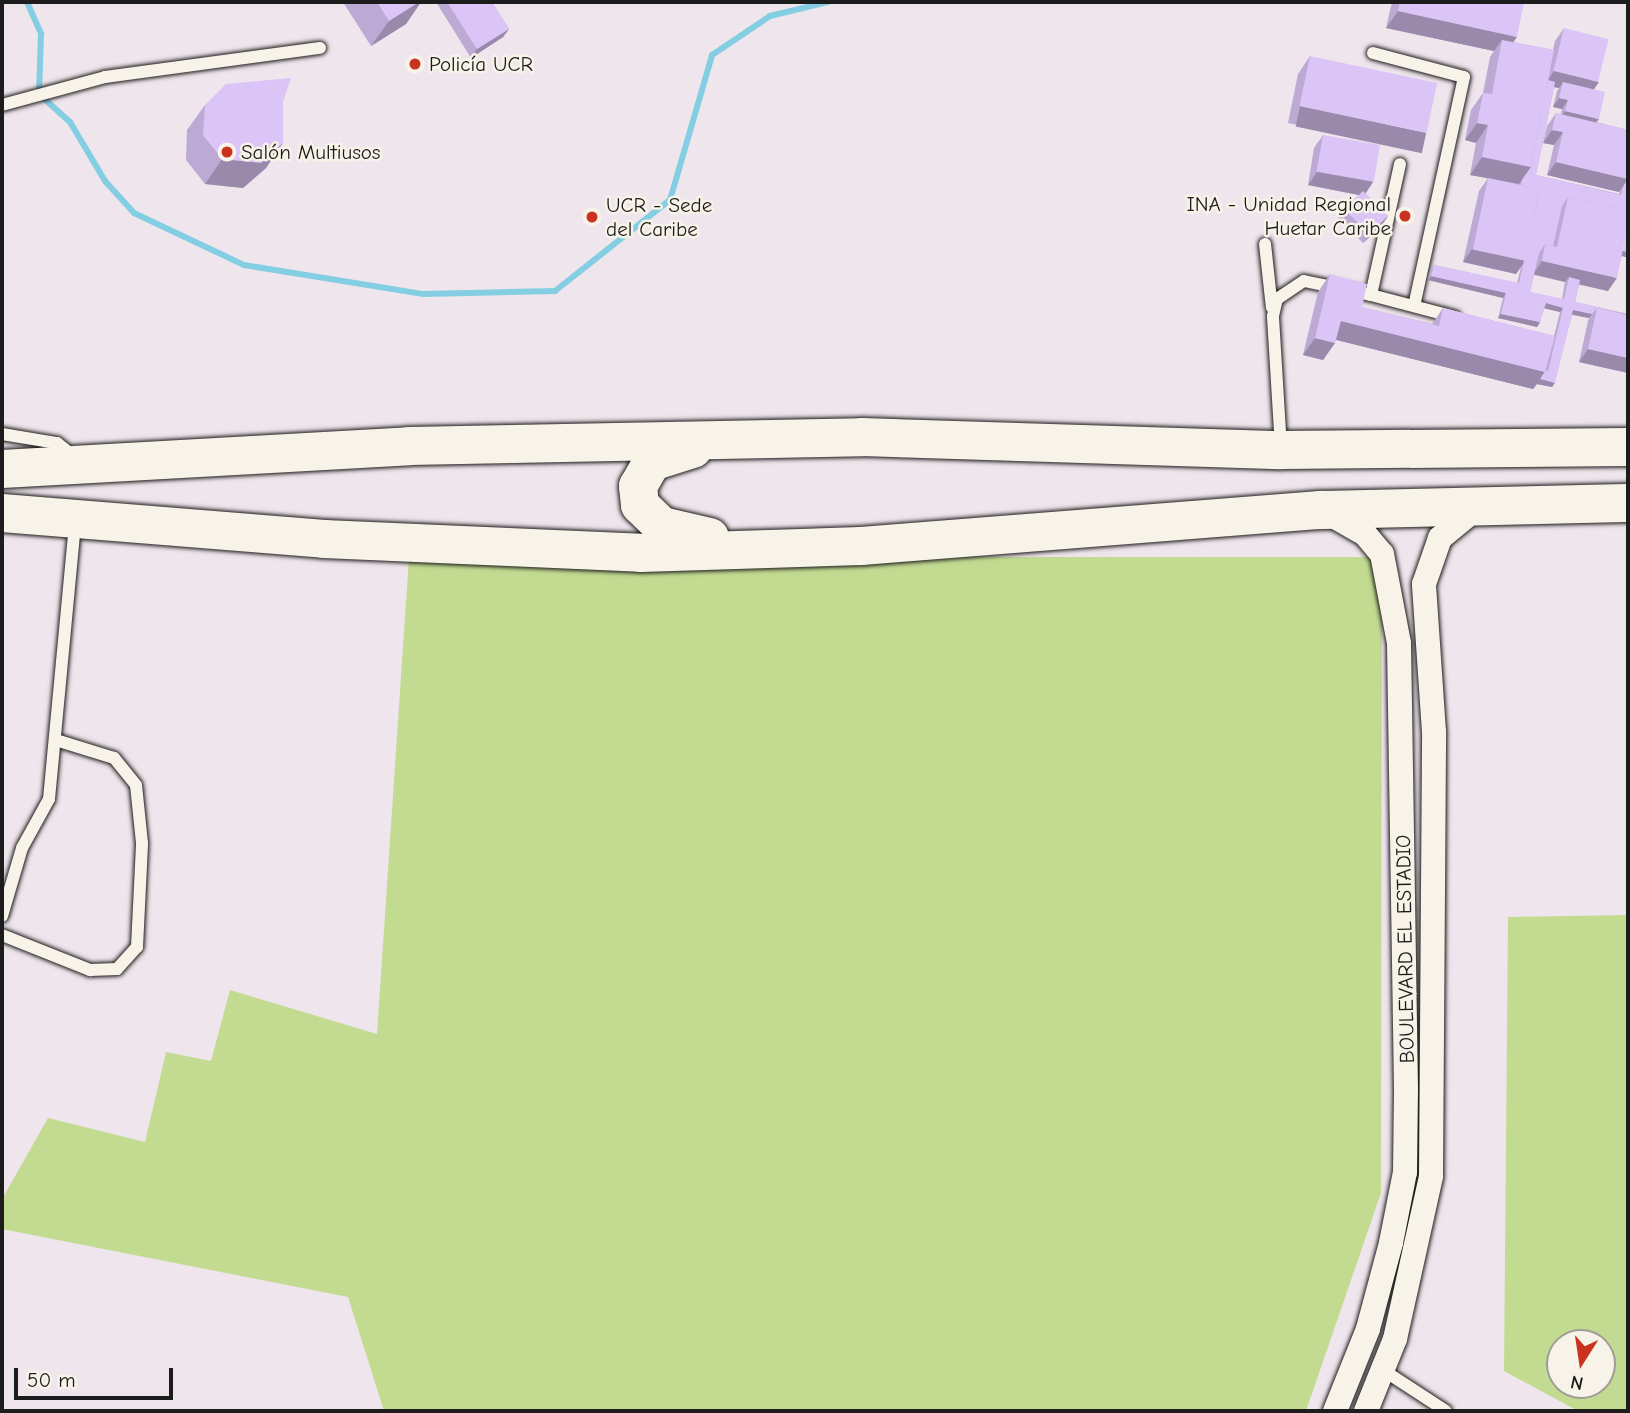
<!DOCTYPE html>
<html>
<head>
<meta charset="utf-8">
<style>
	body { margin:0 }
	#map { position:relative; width:1630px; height:1413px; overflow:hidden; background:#efe5ec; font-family:"Comic Neue",sans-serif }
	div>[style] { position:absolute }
	.green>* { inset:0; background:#c3db91 }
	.stream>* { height:6px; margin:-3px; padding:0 3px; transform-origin:3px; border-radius:3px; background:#83cee3 }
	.roads { filter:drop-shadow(0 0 2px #1c1c1c) drop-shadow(0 0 2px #1c1c1c) }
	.service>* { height:12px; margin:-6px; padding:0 6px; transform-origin:6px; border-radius:6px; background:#f7f3e8 }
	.minor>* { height:24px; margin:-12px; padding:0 12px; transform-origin:12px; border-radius:12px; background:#f7f3e8 }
	.trunk>* { height:38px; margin:-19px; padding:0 19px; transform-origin:19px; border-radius:19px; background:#f7f3e8 }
	.wall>* { inset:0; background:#bca9d4 }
	.shaded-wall>* { inset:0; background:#998aac; transform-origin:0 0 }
	.building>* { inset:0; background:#dbc5f6; transform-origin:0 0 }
	.dots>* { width:19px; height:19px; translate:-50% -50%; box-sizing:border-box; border:4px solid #f7f3e8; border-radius:50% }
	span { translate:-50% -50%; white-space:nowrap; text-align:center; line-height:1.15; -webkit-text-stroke:5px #f7f3e8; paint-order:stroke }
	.poi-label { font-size:21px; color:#1c1c1c }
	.left { translate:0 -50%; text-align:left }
	.right { translate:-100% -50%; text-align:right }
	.street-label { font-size:21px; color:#1c1c1c }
	.frame { position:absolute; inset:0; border:4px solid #1c1c1c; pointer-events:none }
	.north { position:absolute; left:1546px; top:1329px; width:70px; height:70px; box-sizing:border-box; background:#f7f3e8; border:2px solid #9f9d96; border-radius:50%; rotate:192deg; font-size:19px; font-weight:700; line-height:28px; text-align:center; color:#1c1c1c }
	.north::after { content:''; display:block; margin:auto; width:24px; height:32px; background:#c8321e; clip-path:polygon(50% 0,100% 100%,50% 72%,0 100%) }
	.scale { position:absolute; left:14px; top:1368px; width:159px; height:32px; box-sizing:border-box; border:4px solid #1c1c1c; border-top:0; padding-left:9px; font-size:21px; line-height:24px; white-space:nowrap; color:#1c1c1c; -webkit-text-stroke:5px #f7f3e8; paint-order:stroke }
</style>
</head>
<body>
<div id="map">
	<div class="green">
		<div style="clip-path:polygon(409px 557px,1382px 557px,1381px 1193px,1306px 1411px,384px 1411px,348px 1297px,2px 1229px,2px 1199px,48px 1118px,145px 1142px,166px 1052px,211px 1061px,230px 990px,377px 1034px)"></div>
		<div style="clip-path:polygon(evenodd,1628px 915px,1628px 1411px,1578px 1411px,1504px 1371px,1508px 917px,1628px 915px,1560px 1343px,1602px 1343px,1602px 1385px,1560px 1385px,1560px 1343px)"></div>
	</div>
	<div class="stream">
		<div style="left:27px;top:2px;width:35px;rotate:66deg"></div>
		<div style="left:41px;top:34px;width:60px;rotate:91.9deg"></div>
		<div style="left:39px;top:94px;width:42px;rotate:42.1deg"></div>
		<div style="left:70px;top:122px;width:69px;rotate:59.3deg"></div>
		<div style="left:105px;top:181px;width:43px;rotate:47.8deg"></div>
		<div style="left:134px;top:213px;width:122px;rotate:25.3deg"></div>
		<div style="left:244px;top:265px;width:182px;rotate:9.2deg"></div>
		<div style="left:424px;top:294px;width:131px;rotate:-1.3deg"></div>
		<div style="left:555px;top:291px;width:147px;rotate:-38.4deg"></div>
		<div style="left:670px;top:200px;width:151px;rotate:-73.8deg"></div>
		<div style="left:712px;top:55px;width:70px;rotate:-33.9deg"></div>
		<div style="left:770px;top:16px;width:60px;rotate:-13.6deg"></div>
	</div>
	<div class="roads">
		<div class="service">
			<div style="left:1373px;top:53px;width:94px;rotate:14.8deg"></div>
			<div style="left:1464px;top:77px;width:234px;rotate:102.3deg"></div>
			<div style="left:2px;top:105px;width:107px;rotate:-15.2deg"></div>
			<div style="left:105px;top:77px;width:217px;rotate:-7.7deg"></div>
			<div style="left:1265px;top:244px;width:64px;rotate:83.8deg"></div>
			<div style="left:1371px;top:295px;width:87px;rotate:14.7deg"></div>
			<div style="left:2px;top:434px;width:56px;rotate:9.3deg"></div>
			<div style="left:57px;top:443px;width:23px;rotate:38deg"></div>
			<div style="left:1281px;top:448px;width:132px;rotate:-93.5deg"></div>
			<div style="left:1273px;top:316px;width:17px;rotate:-77deg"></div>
			<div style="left:1277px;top:299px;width:32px;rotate:-34deg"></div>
			<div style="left:1304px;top:281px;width:68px;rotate:11.8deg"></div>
			<div style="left:1371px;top:295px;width:134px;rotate:-77.5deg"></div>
			<div style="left:2px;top:916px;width:71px;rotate:-73.6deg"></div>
			<div style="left:22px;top:848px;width:56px;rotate:-61.1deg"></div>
			<div style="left:49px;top:799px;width:278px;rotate:-84.6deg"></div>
			<div style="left:2px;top:935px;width:95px;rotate:21.7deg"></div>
			<div style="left:90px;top:970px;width:27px;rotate:-2deg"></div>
			<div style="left:117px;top:969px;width:30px;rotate:-48deg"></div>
			<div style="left:137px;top:947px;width:104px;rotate:-87.2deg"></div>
			<div style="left:142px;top:843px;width:58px;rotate:-95.9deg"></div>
			<div style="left:136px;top:785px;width:35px;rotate:-129deg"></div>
			<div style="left:114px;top:758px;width:61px;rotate:-162.8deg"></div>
			<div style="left:1383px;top:1370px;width:75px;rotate:33.1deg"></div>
		</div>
		<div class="minor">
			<div style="left:1328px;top:513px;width:43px;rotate:29.6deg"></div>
			<div style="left:1365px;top:534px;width:26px;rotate:50deg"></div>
			<div style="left:1382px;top:554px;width:91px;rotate:79.2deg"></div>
			<div style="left:1399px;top:643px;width:447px;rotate:89.1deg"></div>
			<div style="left:1406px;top:1090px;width:82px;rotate:90.7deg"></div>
			<div style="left:1405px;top:1172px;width:72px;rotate:101.2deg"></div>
			<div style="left:1391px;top:1243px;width:89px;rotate:105deg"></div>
			<div style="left:1368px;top:1329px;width:88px;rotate:111.9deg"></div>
			<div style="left:1366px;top:1411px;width:78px;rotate:-68.1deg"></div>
			<div style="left:1395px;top:1339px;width:167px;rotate:-77.5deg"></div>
			<div style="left:1431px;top:1176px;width:444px;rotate:-89.6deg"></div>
			<div style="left:1434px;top:732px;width:148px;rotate:-93.9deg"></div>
			<div style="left:1424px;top:584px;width:49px;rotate:-70.8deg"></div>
			<div style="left:1440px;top:538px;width:50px;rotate:-39.4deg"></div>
		</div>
		<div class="trunk">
			<div style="left:693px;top:449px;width:43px;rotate:162.4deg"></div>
			<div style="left:652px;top:462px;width:28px;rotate:120deg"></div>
			<div style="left:638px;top:486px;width:19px;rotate:84deg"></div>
			<div style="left:640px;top:505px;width:30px;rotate:44deg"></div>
			<div style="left:662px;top:526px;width:49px;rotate:12.9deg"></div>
			<div style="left:2px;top:469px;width:408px;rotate:-3.2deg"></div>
			<div style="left:409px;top:446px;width:453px;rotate:-1.1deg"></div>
			<div style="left:862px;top:437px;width:419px;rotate:1.8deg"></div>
			<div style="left:1281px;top:450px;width:347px;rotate:-0.5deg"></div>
			<div style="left:2px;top:513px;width:323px;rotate:4.6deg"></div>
			<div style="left:324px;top:539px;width:317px;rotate:2.5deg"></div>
			<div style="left:641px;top:553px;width:220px;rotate:-1.8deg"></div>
			<div style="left:861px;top:546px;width:461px;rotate:-4.5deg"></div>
			<div style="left:1321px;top:510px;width:307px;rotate:-1.3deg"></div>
		</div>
	</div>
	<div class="wall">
		<div style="clip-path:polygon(343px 2px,421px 2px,406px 24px,371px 46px)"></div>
		<div style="clip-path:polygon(436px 2px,492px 2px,509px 29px,503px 37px,471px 58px)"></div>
		<div style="clip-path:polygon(evenodd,1392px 2px,1524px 2px,1513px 42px,1553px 50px,1555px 41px,1564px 28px,1594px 89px,1596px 122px,1628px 130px,1622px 256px,1608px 291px,1579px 284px,1575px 302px,1628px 314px,1628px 373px,1579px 362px,1588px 321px,1589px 318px,1572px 315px,1552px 387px,1537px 384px,1533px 389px,1336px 340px,1335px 343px,1323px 360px,1303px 355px,1318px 292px,1330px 274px,1362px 307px,1432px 324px,1443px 308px,1554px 336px,1560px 312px,1544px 308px,1540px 322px,1537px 327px,1498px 318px,1503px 298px,1428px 280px,1431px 269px,1434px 265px,1517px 283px,1521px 267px,1516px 274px,1463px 262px,1479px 191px,1488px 178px,1470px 175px,1476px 143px,1465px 140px,1471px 110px,1483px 93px,1490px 57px,1494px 51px,1386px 28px,1392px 2px,1554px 87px,1559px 88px,1557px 91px,1553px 107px,1562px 109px,1561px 114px,1556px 113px,1547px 126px,1543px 143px,1554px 145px,1547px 175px,1619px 192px,1620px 191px,1619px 194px,1536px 175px,1554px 87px,1392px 2px,1534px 275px,1565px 282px,1562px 299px,1530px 292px,1534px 275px)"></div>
		<div style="clip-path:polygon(1310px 56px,1414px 150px,1288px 123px,1298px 74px)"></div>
		<div style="clip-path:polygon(283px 102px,266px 168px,243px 188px,205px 184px,186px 160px,187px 130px,205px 105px)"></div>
		<div style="clip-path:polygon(1323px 135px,1373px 182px,1365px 193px,1388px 216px,1382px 225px,1363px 243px,1338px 218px,1344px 209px,1359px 195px,1308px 185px,1314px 148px)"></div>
	</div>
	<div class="shaded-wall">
		<div style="clip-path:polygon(419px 2px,421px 2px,406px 24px,371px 46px,389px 21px)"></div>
		<div style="clip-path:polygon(1398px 11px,1517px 37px,1505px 54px,1502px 40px,1494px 51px,1386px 28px)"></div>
		<div style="clip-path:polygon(509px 29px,503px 37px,471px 58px,477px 49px)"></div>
		<div style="clip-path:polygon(1554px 71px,1599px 82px,1590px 95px,1563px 82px,1559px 88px,1545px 85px)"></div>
		<div style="clip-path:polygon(1559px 98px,1568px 100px,1562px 109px,1553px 107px)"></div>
		<div style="left:1300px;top:106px;width:129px;height:21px;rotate:12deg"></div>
		<div style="clip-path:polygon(1565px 111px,1599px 119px,1593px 127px,1559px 120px)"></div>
		<div style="clip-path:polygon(1477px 123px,1488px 125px,1476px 143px,1465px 140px)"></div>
		<div style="clip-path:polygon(1552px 130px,1563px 132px,1554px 145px,1543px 143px)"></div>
		<div style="clip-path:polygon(283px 143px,266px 168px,243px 188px,205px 184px,222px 159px)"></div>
		<div style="clip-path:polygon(1482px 157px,1531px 167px,1519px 184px,1470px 175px)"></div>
		<div style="clip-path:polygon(1556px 162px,1628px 179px,1619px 192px,1547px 175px)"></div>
		<div style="clip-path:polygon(1317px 172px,1373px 182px,1364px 196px,1308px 185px)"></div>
		<div style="clip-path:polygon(1388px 216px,1382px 225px,1363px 243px,1369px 235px)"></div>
		<div style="clip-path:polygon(1472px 249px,1525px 261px,1516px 274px,1463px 262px)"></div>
		<div style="clip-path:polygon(1619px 250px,1628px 252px,1628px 258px,1616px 254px)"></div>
		<div style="clip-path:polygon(1542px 261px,1617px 278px,1608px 291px,1568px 282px,1569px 277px,1565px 282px,1533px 274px)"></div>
		<div style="clip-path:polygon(1431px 276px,1506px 293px,1503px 298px,1428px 280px)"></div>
		<div style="clip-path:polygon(1546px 303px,1563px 308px,1560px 312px,1543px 308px)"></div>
		<div style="clip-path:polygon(1573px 310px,1592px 314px,1589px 318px,1570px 314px)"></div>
		<div style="clip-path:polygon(1501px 314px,1540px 322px,1537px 327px,1498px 318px)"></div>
		<div style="clip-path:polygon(1341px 321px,1545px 372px,1555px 383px,1552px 387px,1537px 384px,1533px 389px,1329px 338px)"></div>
		<div style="clip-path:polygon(1315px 338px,1335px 343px,1323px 360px,1303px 355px)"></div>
		<div style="clip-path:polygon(1588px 349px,1628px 358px,1628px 373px,1579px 362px)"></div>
	</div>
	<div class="building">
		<div style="clip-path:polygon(377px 2px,419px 2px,389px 21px)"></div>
		<div style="clip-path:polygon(447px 2px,492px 2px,509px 29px,477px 49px)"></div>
		<div style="clip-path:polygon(1400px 2px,1524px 2px,1517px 37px,1398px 11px)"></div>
		<div style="left:1564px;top:28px;width:46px;height:44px;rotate:14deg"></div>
		<div style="clip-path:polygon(1502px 40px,1554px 50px,1531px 167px,1482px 157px,1488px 125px,1477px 123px,1483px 93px,1492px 94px)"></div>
		<div style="left:1310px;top:56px;width:130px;height:51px;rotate:12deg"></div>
		<div style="clip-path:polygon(291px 78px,283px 102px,283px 143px,261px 163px,222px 159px,203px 135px,205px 105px,226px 84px)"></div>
		<div style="clip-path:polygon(1548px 80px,1555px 82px,1536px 175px,1621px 195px,1623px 187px,1628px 179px,1628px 210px,1568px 197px,1562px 206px,1553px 246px,1545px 244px,1539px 253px,1530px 292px,1564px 299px,1569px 277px,1580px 280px,1575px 302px,1628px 314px,1597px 308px,1592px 314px,1573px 310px,1555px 383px,1540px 379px,1546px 370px,1548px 371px,1563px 308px,1546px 303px,1540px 322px,1501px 314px,1506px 293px,1431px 276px,1434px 265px,1519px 283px,1540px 189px,1521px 185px,1522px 180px,1531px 167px)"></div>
		<div style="clip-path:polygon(1563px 82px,1605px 92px,1599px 119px,1565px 111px,1568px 100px,1559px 98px)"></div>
		<div style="clip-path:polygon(1556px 113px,1628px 130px,1628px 179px,1556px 162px,1563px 132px,1552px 130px)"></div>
		<div style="left:1323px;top:135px;width:58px;height:37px;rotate:10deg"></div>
		<div style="left:1488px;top:178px;width:53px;height:73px;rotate:12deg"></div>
		<div style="left:1363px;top:191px;width:35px;height:26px;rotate:45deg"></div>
		<div style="clip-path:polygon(1568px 197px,1628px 210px,1628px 225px,1617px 278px,1542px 261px,1545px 244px,1557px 247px)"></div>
		<div style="clip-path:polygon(1628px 225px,1628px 252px,1623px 251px)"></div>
		<div style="clip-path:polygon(1330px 274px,1367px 284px,1362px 307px,1439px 326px,1443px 308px,1555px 336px,1545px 372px,1341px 321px,1335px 343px,1315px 338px)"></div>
		<div style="clip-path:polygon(1597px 308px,1628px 315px,1628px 358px,1588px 349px)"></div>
	</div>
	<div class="dots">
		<div style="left:415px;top:64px;background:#c8321e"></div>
		<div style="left:227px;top:152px;background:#c8321e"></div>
		<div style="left:1405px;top:216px;background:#c8321e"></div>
		<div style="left:592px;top:217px;background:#c8321e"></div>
	</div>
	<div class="poi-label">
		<span class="left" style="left:429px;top:64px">Policía UCR</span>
		<span class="left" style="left:241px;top:152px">Salón Multiusos</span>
		<span class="right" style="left:1391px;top:216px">INA - Unidad Regional<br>Huetar Caribe</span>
		<span class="left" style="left:606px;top:217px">UCR - Sede<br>del Caribe</span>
	</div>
	<div class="street-label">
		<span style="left:1405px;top:949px;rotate:-91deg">BOULEVARD EL ESTADIO</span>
	</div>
	<div class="frame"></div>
	<div class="north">N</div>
	<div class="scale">50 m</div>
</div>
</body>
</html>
